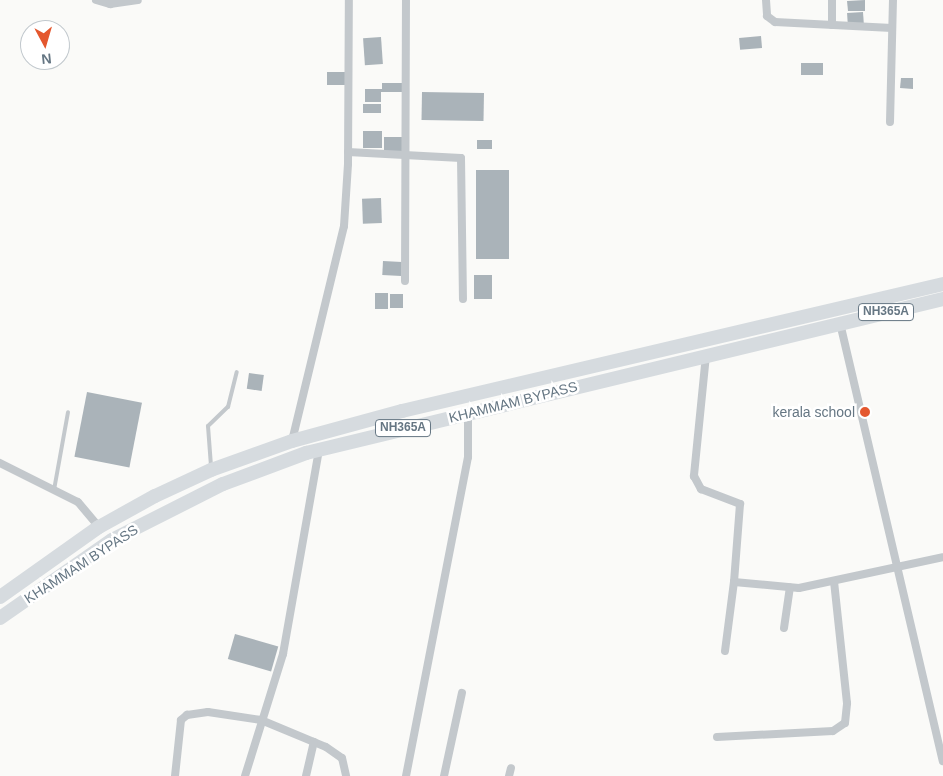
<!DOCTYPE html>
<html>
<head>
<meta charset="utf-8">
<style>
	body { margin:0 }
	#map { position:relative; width:943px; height:776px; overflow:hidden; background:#fafaf8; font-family:Arial,sans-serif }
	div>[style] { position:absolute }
	.building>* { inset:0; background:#aab3b9; transform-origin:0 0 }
	.service>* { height:4px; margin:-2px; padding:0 2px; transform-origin:2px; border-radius:2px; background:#c3c8cc }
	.minor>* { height:8px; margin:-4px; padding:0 4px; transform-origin:4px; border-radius:4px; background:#c3c8cc }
	.trunk>* { height:14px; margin:-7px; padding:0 7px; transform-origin:7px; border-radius:7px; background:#d6dbdf }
	.dots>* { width:14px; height:14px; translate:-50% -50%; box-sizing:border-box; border:2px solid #fff; border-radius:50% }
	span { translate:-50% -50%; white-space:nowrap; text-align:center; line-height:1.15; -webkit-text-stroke:5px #fff; paint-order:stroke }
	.shield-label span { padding:1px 4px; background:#fff; border:1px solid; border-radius:4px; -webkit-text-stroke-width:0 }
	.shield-label { font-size:12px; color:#657683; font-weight:700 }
	.street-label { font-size:14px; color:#657683 }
	.poi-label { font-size:14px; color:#657683 }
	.right { translate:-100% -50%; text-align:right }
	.north { position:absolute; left:20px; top:20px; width:50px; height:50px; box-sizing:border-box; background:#fff; border:1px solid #c1c8cd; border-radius:50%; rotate:174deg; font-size:14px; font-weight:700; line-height:20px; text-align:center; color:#657683 }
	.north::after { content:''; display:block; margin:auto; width:18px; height:22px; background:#e4572e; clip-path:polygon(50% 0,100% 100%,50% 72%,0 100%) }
</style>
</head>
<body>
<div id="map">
	<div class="building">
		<div style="clip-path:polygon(865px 0,865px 11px,848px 11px,847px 1px)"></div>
		<div style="left:863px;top:12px;width:13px;height:16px;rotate:86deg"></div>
		<div style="left:761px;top:36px;width:12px;height:22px;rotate:85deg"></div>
		<div style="left:381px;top:37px;width:27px;height:18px;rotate:86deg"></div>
		<div style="left:823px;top:63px;width:12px;height:22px;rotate:90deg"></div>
		<div style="left:327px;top:72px;width:19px;height:13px"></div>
		<div style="clip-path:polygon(901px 78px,913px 78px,913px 89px,900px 88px)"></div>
		<div style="clip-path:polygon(382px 83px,403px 83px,403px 92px,381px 92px,381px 102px,365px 102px,365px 89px,382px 89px)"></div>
		<div style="left:422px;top:92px;width:62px;height:28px;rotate:1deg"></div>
		<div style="left:363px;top:104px;width:18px;height:9px"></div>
		<div style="left:363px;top:131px;width:19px;height:17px"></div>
		<div style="left:384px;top:137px;width:20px;height:14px"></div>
		<div style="left:492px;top:140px;width:9px;height:15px;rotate:90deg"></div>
		<div style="left:509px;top:170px;width:89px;height:33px;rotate:90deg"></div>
		<div style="left:381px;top:198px;width:25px;height:19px;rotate:88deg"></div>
		<div style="left:383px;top:261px;width:19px;height:14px;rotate:3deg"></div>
		<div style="left:474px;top:275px;width:18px;height:24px"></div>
		<div style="left:375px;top:293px;width:13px;height:16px"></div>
		<div style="left:390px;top:294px;width:13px;height:14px"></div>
		<div style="left:249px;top:373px;width:15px;height:16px;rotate:8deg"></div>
		<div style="left:87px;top:392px;width:56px;height:66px;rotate:11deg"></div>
		<div style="left:235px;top:634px;width:45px;height:26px;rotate:16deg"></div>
	</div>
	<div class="service">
		<div style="left:211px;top:466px;width:40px;rotate:-94.3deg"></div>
		<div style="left:208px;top:426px;width:28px;rotate:-44deg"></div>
		<div style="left:228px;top:407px;width:36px;rotate:-76deg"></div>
		<div style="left:54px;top:490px;width:79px;rotate:-79.8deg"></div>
	</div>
	<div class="minor">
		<div style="left:96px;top:0;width:15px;rotate:16deg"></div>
		<div style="left:110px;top:4px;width:28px;rotate:-8deg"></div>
		<div style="left:766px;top:0;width:16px;rotate:86deg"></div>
		<div style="left:767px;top:16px;width:10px;rotate:37deg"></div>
		<div style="left:775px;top:22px;width:117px;rotate:2.9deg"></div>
		<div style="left:832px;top:25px;width:25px;rotate:-90deg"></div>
		<div style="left:890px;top:122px;width:122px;rotate:-88.6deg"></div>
		<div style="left:348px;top:152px;width:113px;rotate:3deg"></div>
		<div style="left:461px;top:158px;width:141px;rotate:89.2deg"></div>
		<div style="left:405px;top:281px;width:281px;rotate:-89.8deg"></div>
		<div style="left:840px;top:323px;width:450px;rotate:76.8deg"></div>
		<div style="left:706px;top:355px;width:122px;rotate:95.7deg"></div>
		<div style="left:694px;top:476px;width:15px;rotate:62deg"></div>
		<div style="left:701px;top:489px;width:42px;rotate:21deg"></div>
		<div style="left:740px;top:504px;width:78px;rotate:94.4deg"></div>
		<div style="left:734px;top:582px;width:65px;rotate:5.3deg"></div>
		<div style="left:799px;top:588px;width:147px;rotate:-12.1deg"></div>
		<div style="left:292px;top:441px;width:221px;rotate:-76.4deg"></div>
		<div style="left:344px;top:226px;width:62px;rotate:-86.3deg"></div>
		<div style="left:348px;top:164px;width:164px;rotate:-89.7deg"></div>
		<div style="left:0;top:463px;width:87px;rotate:26.6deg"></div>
		<div style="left:78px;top:502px;width:33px;rotate:50deg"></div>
		<div style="left:784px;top:628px;width:41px;rotate:-81.7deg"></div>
		<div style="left:725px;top:651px;width:70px;rotate:-82.6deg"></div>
		<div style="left:717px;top:737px;width:116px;rotate:-3deg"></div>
		<div style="left:833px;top:731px;width:14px;rotate:-34deg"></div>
		<div style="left:845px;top:723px;width:20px;rotate:-84deg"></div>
		<div style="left:847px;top:703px;width:122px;rotate:-96.1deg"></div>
		<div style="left:175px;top:776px;width:56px;rotate:-83.9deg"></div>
		<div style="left:181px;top:720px;width:8px;rotate:-40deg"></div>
		<div style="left:187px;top:715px;width:21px;rotate:-8deg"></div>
		<div style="left:208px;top:712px;width:54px;rotate:8.6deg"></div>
		<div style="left:261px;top:720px;width:70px;rotate:22.6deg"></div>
		<div style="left:326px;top:747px;width:19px;rotate:35deg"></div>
		<div style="left:342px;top:758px;width:18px;rotate:77deg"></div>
		<div style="left:245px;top:776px;width:128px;rotate:-72.7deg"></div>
		<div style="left:283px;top:654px;width:208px;rotate:-80deg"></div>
		<div style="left:306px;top:776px;width:35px;rotate:-77deg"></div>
		<div style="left:406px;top:776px;width:325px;rotate:-79deg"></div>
		<div style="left:468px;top:457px;width:45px;rotate:-90deg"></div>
		<div style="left:444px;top:776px;width:85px;rotate:-77.8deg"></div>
		<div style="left:509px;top:776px;width:8px;rotate:-76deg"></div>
	</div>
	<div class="trunk">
		<div style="left:0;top:597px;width:121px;rotate:-35.3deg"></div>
		<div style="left:99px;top:527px;width:64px;rotate:-29deg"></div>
		<div style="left:155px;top:496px;width:62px;rotate:-24.9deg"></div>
		<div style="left:211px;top:470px;width:86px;rotate:-19.7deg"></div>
		<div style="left:292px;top:441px;width:114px;rotate:-15.3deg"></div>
		<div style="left:402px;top:411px;width:556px;rotate:-13.21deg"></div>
		<div style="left:0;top:618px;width:136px;rotate:-34.9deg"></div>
		<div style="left:112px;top:540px;width:124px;rotate:-26.8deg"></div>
		<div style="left:223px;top:484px;width:89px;rotate:-20.5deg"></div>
		<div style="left:306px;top:453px;width:655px;rotate:-13.59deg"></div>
	</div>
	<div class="dots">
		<div style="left:865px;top:412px;background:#e4572e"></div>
	</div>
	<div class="shield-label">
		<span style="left:886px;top:312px">NH365A</span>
		<span style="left:403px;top:428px">NH365A</span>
	</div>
	<div class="street-label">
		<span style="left:513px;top:402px;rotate:-14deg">KHAMMAM BYPASS</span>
		<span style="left:81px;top:564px;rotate:-33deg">KHAMMAM BYPASS</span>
	</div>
	<div class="poi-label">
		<span class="right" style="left:855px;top:412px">kerala school</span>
	</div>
	<div class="north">N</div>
</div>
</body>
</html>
